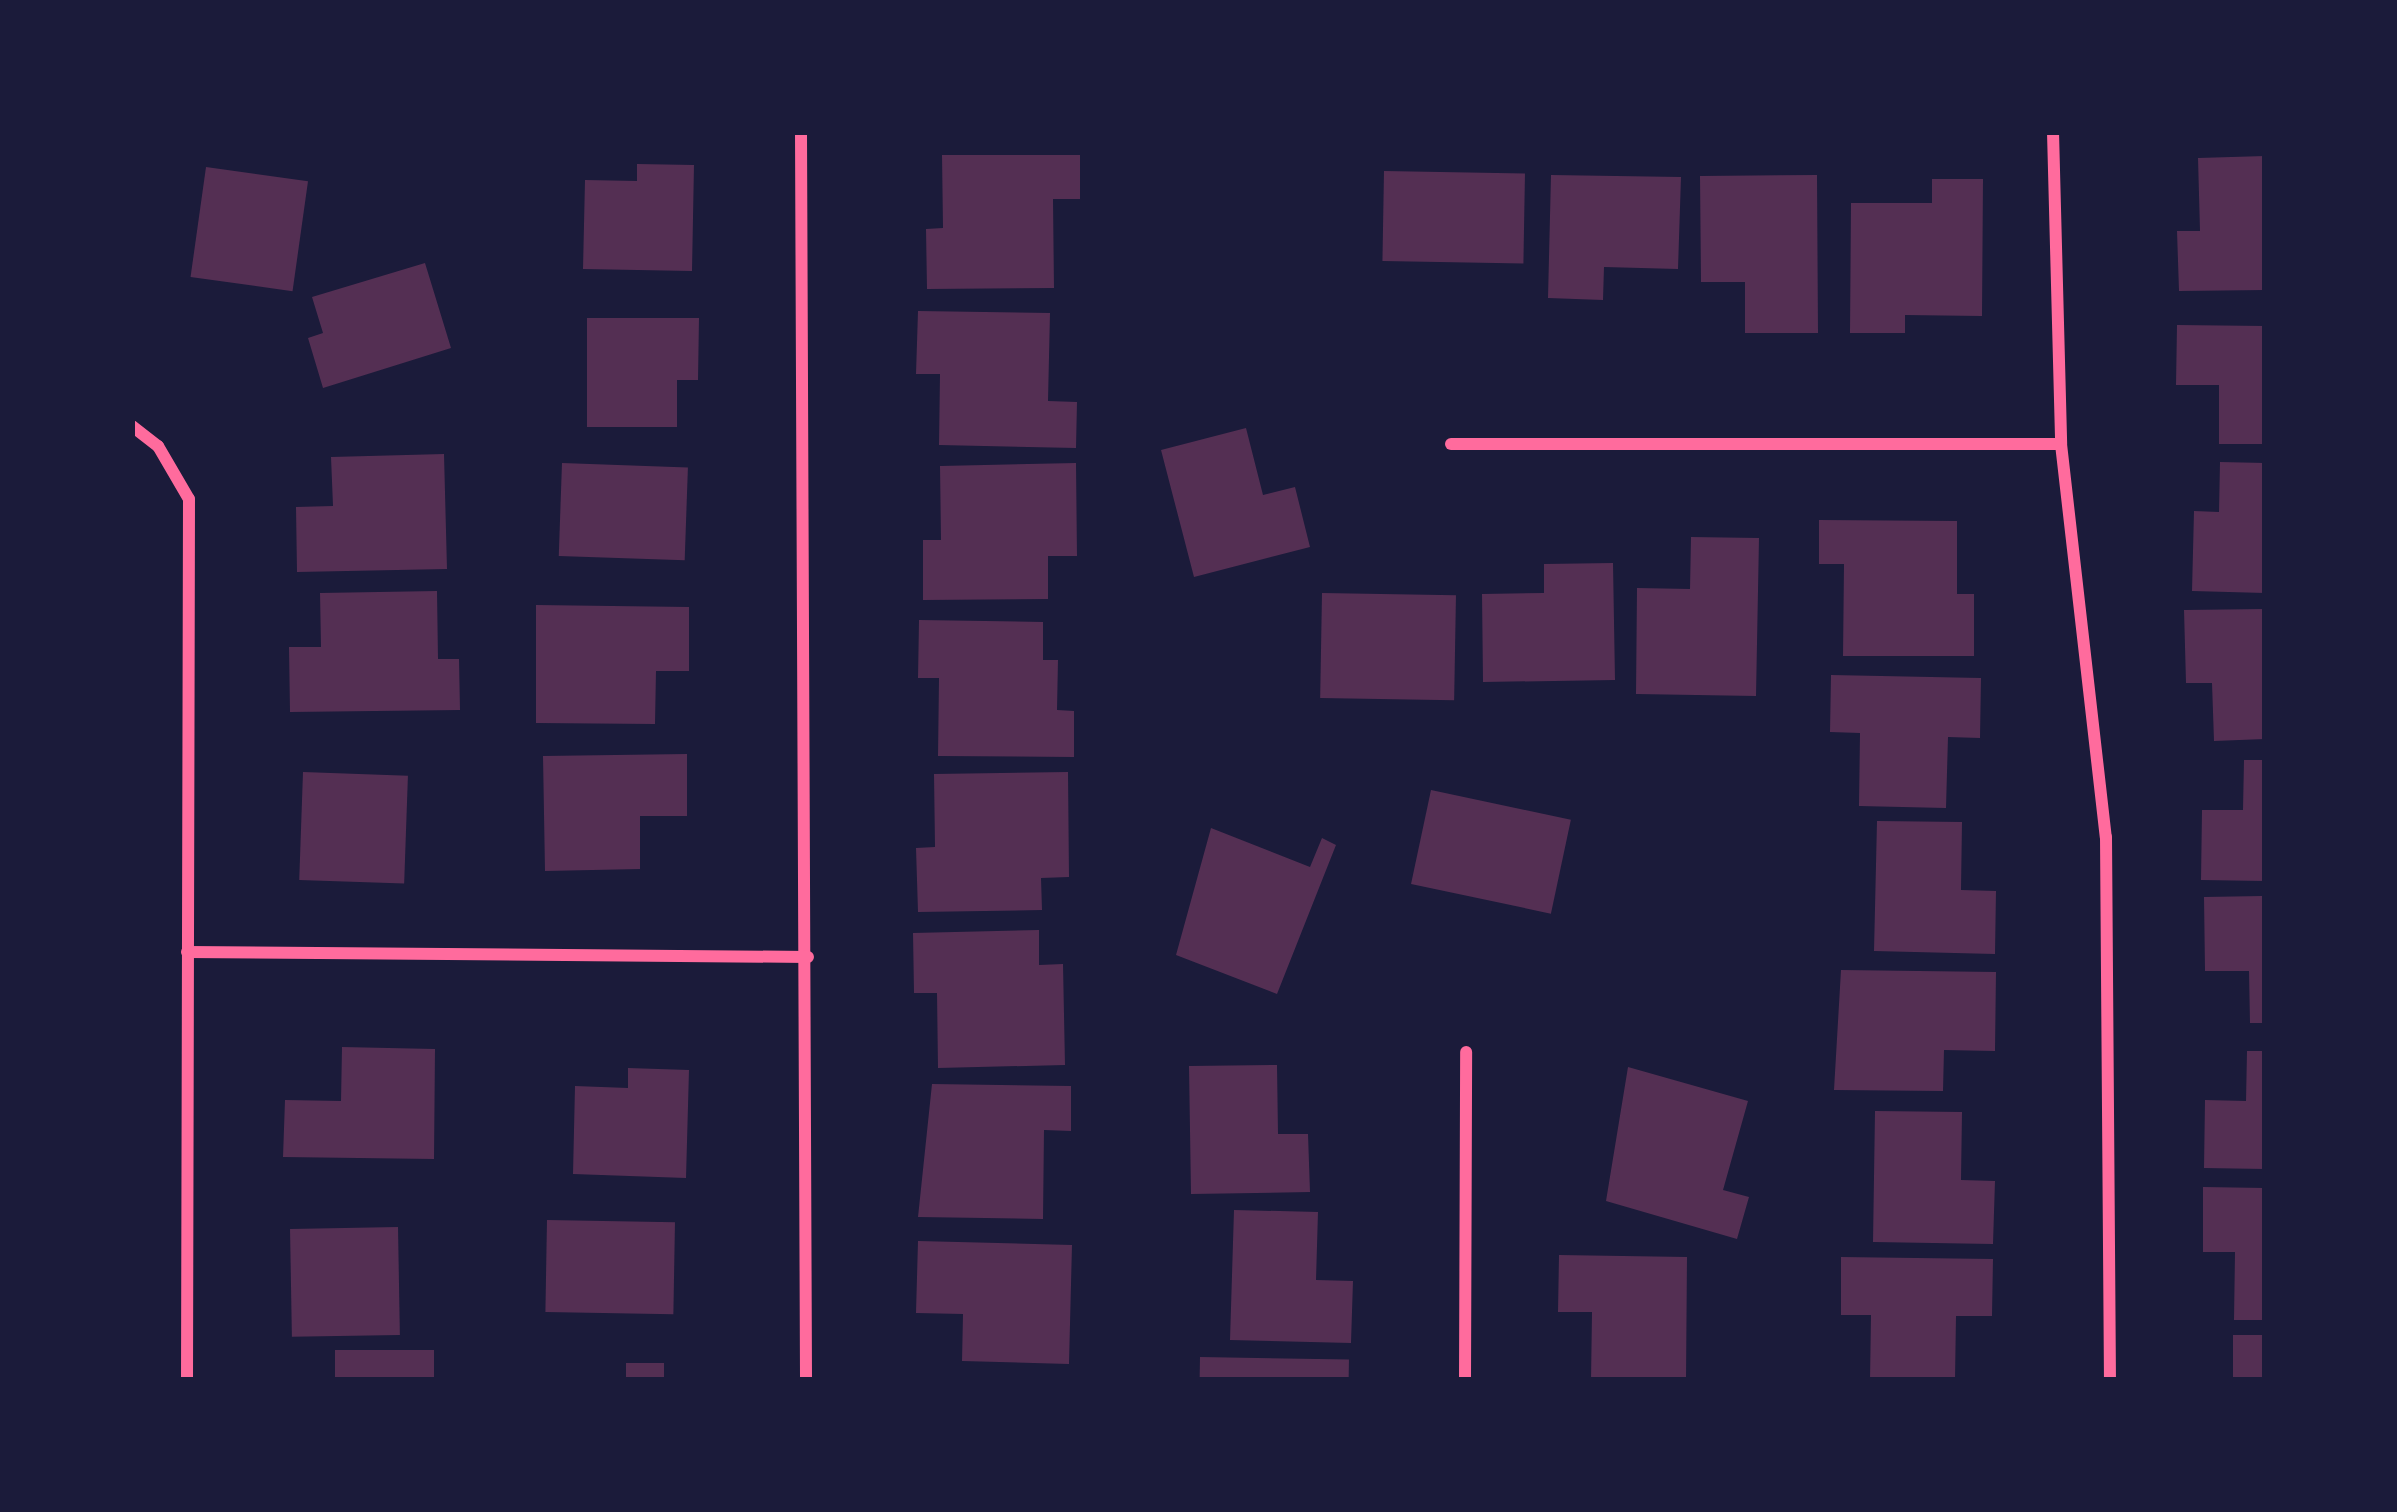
<!DOCTYPE html>
<html>
<head>
<meta charset="utf-8">
<style>
	body { margin:0 }
	#map { position:relative; width:2397px; height:1512px; overflow:hidden; background:#1b1b3a; font-family:"PT Sans Narrow",sans-serif }
	div>[style] { position:absolute }
	.building>* { inset:0; background:#542f53; transform-origin:0 0 }
	.minor>* { height:12px; margin:-6px; padding:0 6px; transform-origin:6px; border-radius:6px; background:#ff6b9d }
	span { translate:-50% -50%; white-space:nowrap; text-align:center; line-height:1.15; -webkit-text-stroke:12px #1b1b3a; paint-order:stroke }
	.frame { position:absolute; inset:0; border:135px solid #1b1b3a; pointer-events:none }
</style>
</head>
<body>
<div id="map">
	<div class="building">
		<div style="clip-path:polygon(942px 155px,1080px 155px,1080px 199px,1053px 199px,1054px 288px,927px 289px,926px 229px,943px 228px)"></div>
		<div style="clip-path:polygon(2265px 156px,2265px 290px,2179px 291px,2177px 231px,2200px 231px,2198px 158px)"></div>
		<div style="clip-path:polygon(637px 164px,694px 165px,692px 271px,583px 269px,585px 180px,637px 181px)"></div>
		<div style="left:206px;top:167px;width:103px;height:111px;rotate:8deg"></div>
		<div style="left:1384px;top:171px;width:141px;height:90px;rotate:1deg"></div>
		<div style="clip-path:polygon(1551px 175px,1681px 177px,1678px 269px,1604px 267px,1603px 300px,1548px 298px)"></div>
		<div style="clip-path:polygon(1817px 175px,1818px 333px,1745px 333px,1745px 282px,1701px 282px,1700px 176px)"></div>
		<div style="clip-path:polygon(1932px 179px,1983px 179px,1982px 316px,1905px 315px,1905px 333px,1850px 333px,1851px 203px,1932px 203px)"></div>
		<div style="clip-path:polygon(425px 263px,451px 348px,323px 388px,308px 338px,323px 333px,312px 297px)"></div>
		<div style="clip-path:polygon(918px 311px,1050px 313px,1048px 401px,1077px 402px,1076px 448px,939px 445px,940px 374px,916px 374px)"></div>
		<div style="clip-path:polygon(587px 318px,699px 318px,698px 380px,677px 380px,677px 427px,587px 427px)"></div>
		<div style="clip-path:polygon(2177px 325px,2265px 326px,2265px 444px,2219px 444px,2219px 385px,2176px 385px)"></div>
		<div style="clip-path:polygon(1246px 428px,1263px 495px,1295px 487px,1310px 547px,1194px 577px,1161px 450px)"></div>
		<div style="clip-path:polygon(444px 454px,447px 569px,297px 572px,296px 507px,333px 506px,331px 457px)"></div>
		<div style="clip-path:polygon(2220px 462px,2265px 463px,2265px 593px,2192px 591px,2194px 511px,2219px 512px)"></div>
		<div style="left:562px;top:463px;width:126px;height:93px;rotate:2deg"></div>
		<div style="clip-path:polygon(1076px 463px,1077px 556px,1048px 556px,1048px 599px,923px 600px,923px 540px,941px 540px,940px 466px)"></div>
		<div style="clip-path:polygon(1819px 520px,1957px 521px,1957px 594px,1974px 594px,1974px 656px,1843px 656px,1844px 564px,1819px 564px)"></div>
		<div style="clip-path:polygon(1691px 537px,1759px 538px,1756px 696px,1636px 694px,1637px 588px,1690px 589px)"></div>
		<div style="clip-path:polygon(1613px 563px,1615px 680px,1483px 682px,1482px 594px,1544px 593px,1544px 564px)"></div>
		<div style="clip-path:polygon(437px 591px,438px 659px,459px 659px,460px 710px,290px 712px,289px 647px,321px 647px,320px 593px)"></div>
		<div style="left:1322px;top:593px;width:134px;height:105px;rotate:1deg"></div>
		<div style="clip-path:polygon(536px 605px,689px 607px,689px 671px,656px 671px,655px 724px,536px 723px)"></div>
		<div style="clip-path:polygon(2265px 609px,2265px 739px,2214px 741px,2212px 683px,2186px 683px,2184px 610px)"></div>
		<div style="clip-path:polygon(919px 620px,1043px 622px,1043px 660px,1058px 660px,1057px 710px,1074px 711px,1074px 757px,938px 756px,939px 678px,918px 678px)"></div>
		<div style="clip-path:polygon(1831px 675px,1981px 678px,1980px 738px,1948px 737px,1946px 808px,1859px 806px,1860px 733px,1830px 732px)"></div>
		<div style="clip-path:polygon(687px 754px,687px 816px,640px 816px,640px 869px,545px 871px,543px 756px)"></div>
		<div style="clip-path:polygon(2244px 760px,2265px 760px,2265px 881px,2201px 880px,2202px 810px,2243px 810px)"></div>
		<div style="left:303px;top:772px;width:105px;height:108px;rotate:2deg"></div>
		<div style="clip-path:polygon(1068px 772px,1069px 877px,1041px 878px,1042px 910px,918px 912px,916px 848px,935px 847px,934px 774px)"></div>
		<div style="left:1431px;top:790px;width:143px;height:96px;rotate:12deg"></div>
		<div style="clip-path:polygon(1877px 821px,1962px 822px,1961px 890px,1996px 891px,1995px 954px,1874px 951px)"></div>
		<div style="clip-path:polygon(1211px 828px,1310px 867px,1322px 838px,1336px 845px,1277px 994px,1176px 955px)"></div>
		<div style="clip-path:polygon(2262px 896px,2265px 1023px,2250px 1023px,2249px 971px,2205px 971px,2204px 897px)"></div>
		<div style="clip-path:polygon(1039px 930px,1039px 965px,1063px 964px,1065px 1065px,938px 1068px,937px 993px,914px 993px,913px 933px)"></div>
		<div style="clip-path:polygon(1841px 970px,1996px 972px,1995px 1051px,1944px 1050px,1943px 1091px,1834px 1090px)"></div>
		<div style="clip-path:polygon(342px 1047px,435px 1049px,434px 1159px,283px 1157px,285px 1100px,341px 1101px)"></div>
		<div style="clip-path:polygon(2247px 1051px,2265px 1051px,2265px 1169px,2204px 1168px,2205px 1100px,2246px 1101px)"></div>
		<div style="clip-path:polygon(1277px 1065px,1278px 1134px,1308px 1134px,1310px 1192px,1191px 1194px,1189px 1066px)"></div>
		<div style="clip-path:polygon(1628px 1067px,1748px 1101px,1723px 1190px,1749px 1197px,1737px 1239px,1606px 1201px)"></div>
		<div style="clip-path:polygon(628px 1068px,689px 1070px,686px 1178px,573px 1174px,575px 1086px,628px 1088px)"></div>
		<div style="clip-path:polygon(932px 1084px,1071px 1086px,1071px 1131px,1044px 1130px,1043px 1219px,918px 1217px)"></div>
		<div style="clip-path:polygon(1875px 1111px,1962px 1112px,1961px 1180px,1995px 1181px,1993px 1244px,1873px 1242px)"></div>
		<div style="clip-path:polygon(2203px 1187px,2265px 1188px,2265px 1320px,2234px 1320px,2235px 1252px,2203px 1252px)"></div>
		<div style="clip-path:polygon(1234px 1210px,1318px 1212px,1316px 1280px,1353px 1281px,1351px 1343px,1230px 1340px)"></div>
		<div style="left:547px;top:1220px;width:128px;height:92px;rotate:1deg"></div>
		<div style="left:398px;top:1227px;width:108px;height:108px;rotate:89deg"></div>
		<div style="clip-path:polygon(918px 1241px,1072px 1245px,1069px 1364px,962px 1361px,963px 1314px,916px 1313px)"></div>
		<div style="clip-path:polygon(1559px 1255px,1687px 1257px,1686px 1380px,1591px 1380px,1592px 1312px,1558px 1312px)"></div>
		<div style="clip-path:polygon(1841px 1257px,1993px 1259px,1992px 1316px,1956px 1316px,1955px 1380px,1870px 1380px,1871px 1315px,1841px 1315px)"></div>
		<div style="left:2233px;top:1335px;width:32px;height:45px"></div>
		<div style="left:335px;top:1350px;width:99px;height:30px"></div>
		<div style="left:1200px;top:1357px;width:149px;height:23px;rotate:1deg"></div>
		<div style="left:664px;top:1363px;width:17px;height:38px;rotate:90deg"></div>
	</div>
	<div class="minor">
		<div style="left:801px;top:132px;width:1248px;rotate:89.77deg"></div>
		<div style="left:2053px;top:132px;width:312px;rotate:88.5deg"></div>
		<div style="left:2061px;top:444px;width:396px;rotate:83.5deg"></div>
		<div style="left:2106px;top:837px;width:543px;rotate:89.58deg"></div>
		<div style="left:132px;top:426px;width:33px;rotate:38deg"></div>
		<div style="left:158px;top:446px;width:61px;rotate:59.7deg"></div>
		<div style="left:189px;top:499px;width:881px;rotate:90.13deg"></div>
		<div style="left:1451px;top:444px;width:610px"></div>
		<div style="left:187px;top:952px;width:621px;rotate:0.46deg"></div>
		<div style="left:1465px;top:1380px;width:328px;rotate:-89.8deg"></div>
	</div>
	<div class="frame"></div>
</div>
</body>
</html>
